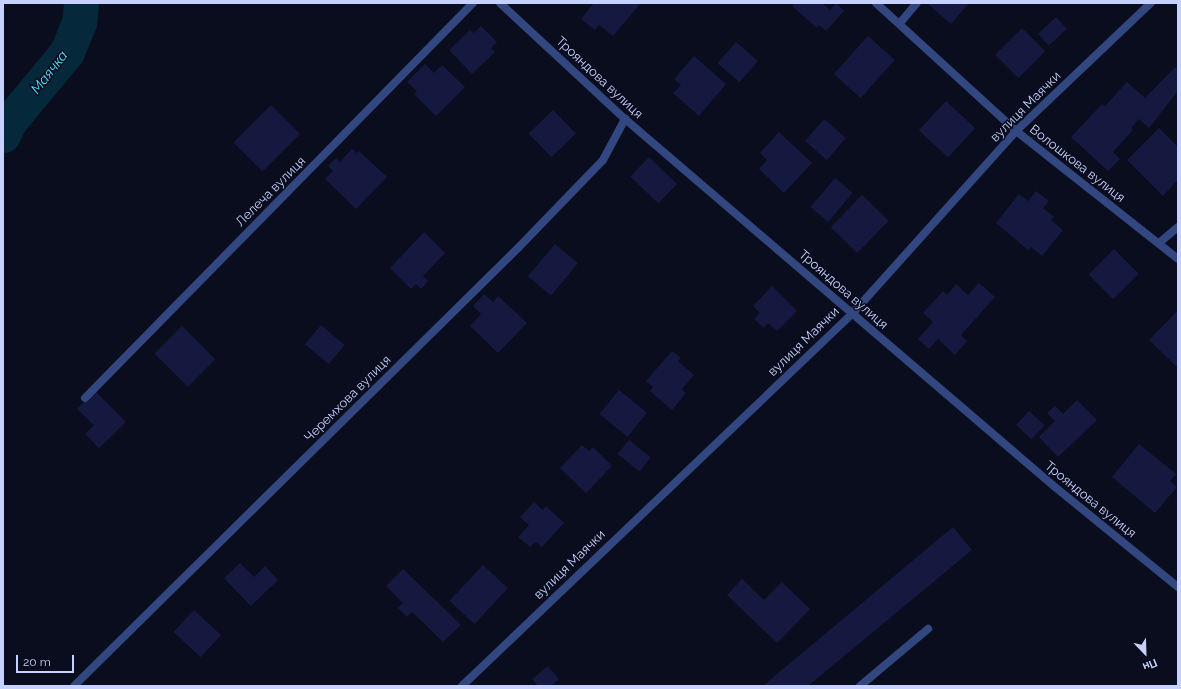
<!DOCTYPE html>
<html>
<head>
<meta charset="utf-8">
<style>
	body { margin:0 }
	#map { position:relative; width:1181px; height:689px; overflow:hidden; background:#0a0d1d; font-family:Raleway,sans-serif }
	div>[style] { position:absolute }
	.river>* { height:35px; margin:-17.5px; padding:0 17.5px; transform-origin:17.5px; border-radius:17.5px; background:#05293b }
	.building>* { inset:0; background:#15193f; transform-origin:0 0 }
	.service>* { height:8px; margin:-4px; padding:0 4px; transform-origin:4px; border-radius:4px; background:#324680 }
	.minor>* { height:8px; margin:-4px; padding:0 4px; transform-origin:4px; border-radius:4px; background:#324680 }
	span { translate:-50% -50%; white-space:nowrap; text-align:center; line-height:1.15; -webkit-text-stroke:3px #0a0d1d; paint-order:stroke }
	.street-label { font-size:13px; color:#c6d1ff }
	.water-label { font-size:14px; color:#54e3ff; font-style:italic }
	.frame { position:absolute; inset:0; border:4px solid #c6d1ff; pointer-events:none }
	.north { position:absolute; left:1125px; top:633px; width:40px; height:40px; -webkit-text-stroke:3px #0a0d1d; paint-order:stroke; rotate:157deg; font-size:11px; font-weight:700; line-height:16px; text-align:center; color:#c6d1ff }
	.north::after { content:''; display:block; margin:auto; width:14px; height:18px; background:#c6d1ff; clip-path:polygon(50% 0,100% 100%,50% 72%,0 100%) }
	.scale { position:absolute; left:16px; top:655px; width:58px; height:18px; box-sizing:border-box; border:2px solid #c6d1ff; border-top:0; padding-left:5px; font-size:12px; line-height:14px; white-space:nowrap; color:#c6d1ff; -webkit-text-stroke:3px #0a0d1d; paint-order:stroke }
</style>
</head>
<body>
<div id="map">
	<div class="river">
		<div style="left:3px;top:135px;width:14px;rotate:-65deg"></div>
		<div style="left:9px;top:122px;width:91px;rotate:-50.4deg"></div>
		<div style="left:67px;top:52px;width:31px;rotate:-68deg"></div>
		<div style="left:79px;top:23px;width:20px;rotate:-84deg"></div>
	</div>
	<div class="building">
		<div style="clip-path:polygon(594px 3px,639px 3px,640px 4px,613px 36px,599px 25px,595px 30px,581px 19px)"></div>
		<div style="clip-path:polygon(795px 3px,822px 3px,830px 10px,836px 3px,844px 11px,826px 31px,819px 25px,817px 28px,792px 6px)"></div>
		<div style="clip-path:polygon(927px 3px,969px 3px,951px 24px)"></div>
		<div style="left:1056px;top:17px;width:16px;height:25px;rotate:47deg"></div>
		<div style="clip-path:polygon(481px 26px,497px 42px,491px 48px,495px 52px,472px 74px,449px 50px,470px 30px,474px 33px)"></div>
		<div style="left:1022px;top:28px;width:33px;height:38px;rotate:45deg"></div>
		<div style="left:868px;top:36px;width:36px;height:51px;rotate:42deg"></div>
		<div style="left:736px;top:42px;width:29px;height:28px;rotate:41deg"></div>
		<div style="clip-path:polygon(694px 56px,726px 84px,699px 116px,673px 93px,681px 85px,674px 79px)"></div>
		<div style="clip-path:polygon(425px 64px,434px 73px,442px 65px,465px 87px,436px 116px,414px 94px,417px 91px,407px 82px)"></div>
		<div style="clip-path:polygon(1175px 67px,1178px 70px,1178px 91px,1149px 128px,1139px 119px,1131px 128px,1133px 130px,1113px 152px,1120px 159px,1108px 171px,1071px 137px,1102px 104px,1105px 106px,1127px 82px,1145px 98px)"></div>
		<div style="left:946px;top:101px;width:40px;height:40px;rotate:43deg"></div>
		<div style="left:271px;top:105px;width:41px;height:53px;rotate:45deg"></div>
		<div style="left:553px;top:110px;width:33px;height:34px;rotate:46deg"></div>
		<div style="left:824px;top:119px;width:29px;height:29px;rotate:41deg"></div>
		<div style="clip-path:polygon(1159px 128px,1178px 147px,1178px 180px,1163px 196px,1127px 160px)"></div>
		<div style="clip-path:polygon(779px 132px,812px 163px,784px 193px,759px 169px,767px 160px,760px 153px)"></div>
		<div style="clip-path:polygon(352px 149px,357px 153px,359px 151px,387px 177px,356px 209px,325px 179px,333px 171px,328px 166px,336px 158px,340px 162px)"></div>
		<div style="left:649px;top:157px;width:39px;height:27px;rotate:44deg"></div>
		<div style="left:835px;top:178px;width:23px;height:38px;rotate:40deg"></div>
		<div style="clip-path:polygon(1036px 191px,1049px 201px,1043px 208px,1054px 217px,1051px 220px,1063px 230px,1042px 256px,1031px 247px,1028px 250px,996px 223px,1019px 194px,1028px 201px)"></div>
		<div style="left:862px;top:195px;width:37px;height:45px;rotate:44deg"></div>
		<div style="clip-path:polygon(424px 232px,445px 253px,423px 276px,428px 281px,421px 289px,416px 284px,411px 289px,390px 268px)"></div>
		<div style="left:555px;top:244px;width:30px;height:42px;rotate:40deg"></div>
		<div style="left:1114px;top:249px;width:35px;height:36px;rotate:45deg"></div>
		<div style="clip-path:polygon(979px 283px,995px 297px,961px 335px,967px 341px,955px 355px,938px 339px,929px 349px,918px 339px,933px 322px,923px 313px,943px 291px,947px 295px,956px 284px,968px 295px)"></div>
		<div style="clip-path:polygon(772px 286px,797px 311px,777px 331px,768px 323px,764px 328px,754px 319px,760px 313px,753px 306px)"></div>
		<div style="clip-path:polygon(484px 294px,493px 302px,498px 296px,527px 323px,498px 353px,470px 326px,481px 314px,473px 306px)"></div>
		<div style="clip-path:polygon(1178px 310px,1178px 367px,1177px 367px,1149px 340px)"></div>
		<div style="left:321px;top:325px;width:31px;height:25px;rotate:40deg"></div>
		<div style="left:182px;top:326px;width:47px;height:39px;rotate:45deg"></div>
		<div style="clip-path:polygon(672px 351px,681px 358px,678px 361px,694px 375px,682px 389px,686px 393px,672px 410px,650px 391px,653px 387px,646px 381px)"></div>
		<div style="left:619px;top:390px;width:36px;height:31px;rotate:39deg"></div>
		<div style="clip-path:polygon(95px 391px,126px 422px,99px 448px,85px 434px,94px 425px,77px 409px)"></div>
		<div style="clip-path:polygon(1077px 400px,1097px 420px,1058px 457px,1039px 437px,1055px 421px,1047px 413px,1055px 406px,1063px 414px)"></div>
		<div style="left:1029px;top:411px;width:21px;height:19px;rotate:43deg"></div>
		<div style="left:629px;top:440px;width:28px;height:18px;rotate:39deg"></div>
		<div style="clip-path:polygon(1139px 444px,1176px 474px,1170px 481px,1177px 487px,1155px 513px,1112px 477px)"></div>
		<div style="clip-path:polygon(582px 445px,589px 451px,593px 447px,612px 466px,586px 493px,560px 468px)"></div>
		<div style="clip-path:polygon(534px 502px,543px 510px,546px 506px,564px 523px,542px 547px,536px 542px,530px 547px,518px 537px,529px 525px,520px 517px)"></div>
		<div style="clip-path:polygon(953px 527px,972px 550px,808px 686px,767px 686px,765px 684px)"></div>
		<div style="clip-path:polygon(240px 563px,254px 577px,265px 566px,278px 580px,251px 606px,224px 578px)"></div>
		<div style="left:483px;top:565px;width:34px;height:49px;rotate:43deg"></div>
		<div style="clip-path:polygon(403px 569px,461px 625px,443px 642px,412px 612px,407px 617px,398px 608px,403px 603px,386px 586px)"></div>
		<div style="clip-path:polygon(742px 579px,764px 600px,782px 582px,810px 609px,777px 643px,727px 595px)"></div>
		<div style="left:194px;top:610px;width:37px;height:30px;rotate:43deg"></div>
		<div style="clip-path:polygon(548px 666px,559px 679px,551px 686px,538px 686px,532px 679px)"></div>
	</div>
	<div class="service">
		<div style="left:1159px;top:243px;width:25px;rotate:-40deg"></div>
		<div style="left:860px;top:686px;width:89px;rotate:-40deg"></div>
	</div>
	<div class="minor">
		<div style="left:500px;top:3px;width:171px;rotate:42.9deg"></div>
		<div style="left:625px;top:119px;width:566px;rotate:40.56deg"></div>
		<div style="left:1055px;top:487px;width:159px;rotate:39.1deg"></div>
		<div style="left:876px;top:3px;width:190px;rotate:42.4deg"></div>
		<div style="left:1016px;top:131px;width:206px;rotate:38.3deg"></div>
		<div style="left:900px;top:23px;width:26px;rotate:-50deg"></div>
		<div style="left:85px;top:398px;width:554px;rotate:-45.51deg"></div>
		<div style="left:74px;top:686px;width:625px;rotate:-44.61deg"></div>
		<div style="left:519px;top:247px;width:121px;rotate:-46deg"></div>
		<div style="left:603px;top:160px;width:47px;rotate:-61.8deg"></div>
		<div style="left:462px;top:686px;width:539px;rotate:-43.65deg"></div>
		<div style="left:852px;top:314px;width:246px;rotate:-48.1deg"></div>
		<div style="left:1016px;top:131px;width:186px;rotate:-43.5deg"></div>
	</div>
	<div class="street-label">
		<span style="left:599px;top:78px;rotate:43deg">Трояндова вулиця</span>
		<span style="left:1026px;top:107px;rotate:-45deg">вулиця Маячки</span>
		<span style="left:1077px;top:164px;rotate:38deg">Волошкова вулиця</span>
		<span style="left:271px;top:192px;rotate:-45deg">Лелеча вулиця</span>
		<span style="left:843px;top:290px;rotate:41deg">Трояндова вулиця</span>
		<span style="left:804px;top:342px;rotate:-44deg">вулиця Маячки</span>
		<span style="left:348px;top:399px;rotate:-45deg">Черемхова вулиця</span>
		<span style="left:1090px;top:500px;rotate:39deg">Трояндова вулиця</span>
		<span style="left:570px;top:565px;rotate:-44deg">вулиця Маячки</span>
	</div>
	<div class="water-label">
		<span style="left:49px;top:72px;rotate:-52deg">Маячка</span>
	</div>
	<div class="frame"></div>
	<div class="north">Пн</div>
	<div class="scale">20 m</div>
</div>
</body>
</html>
